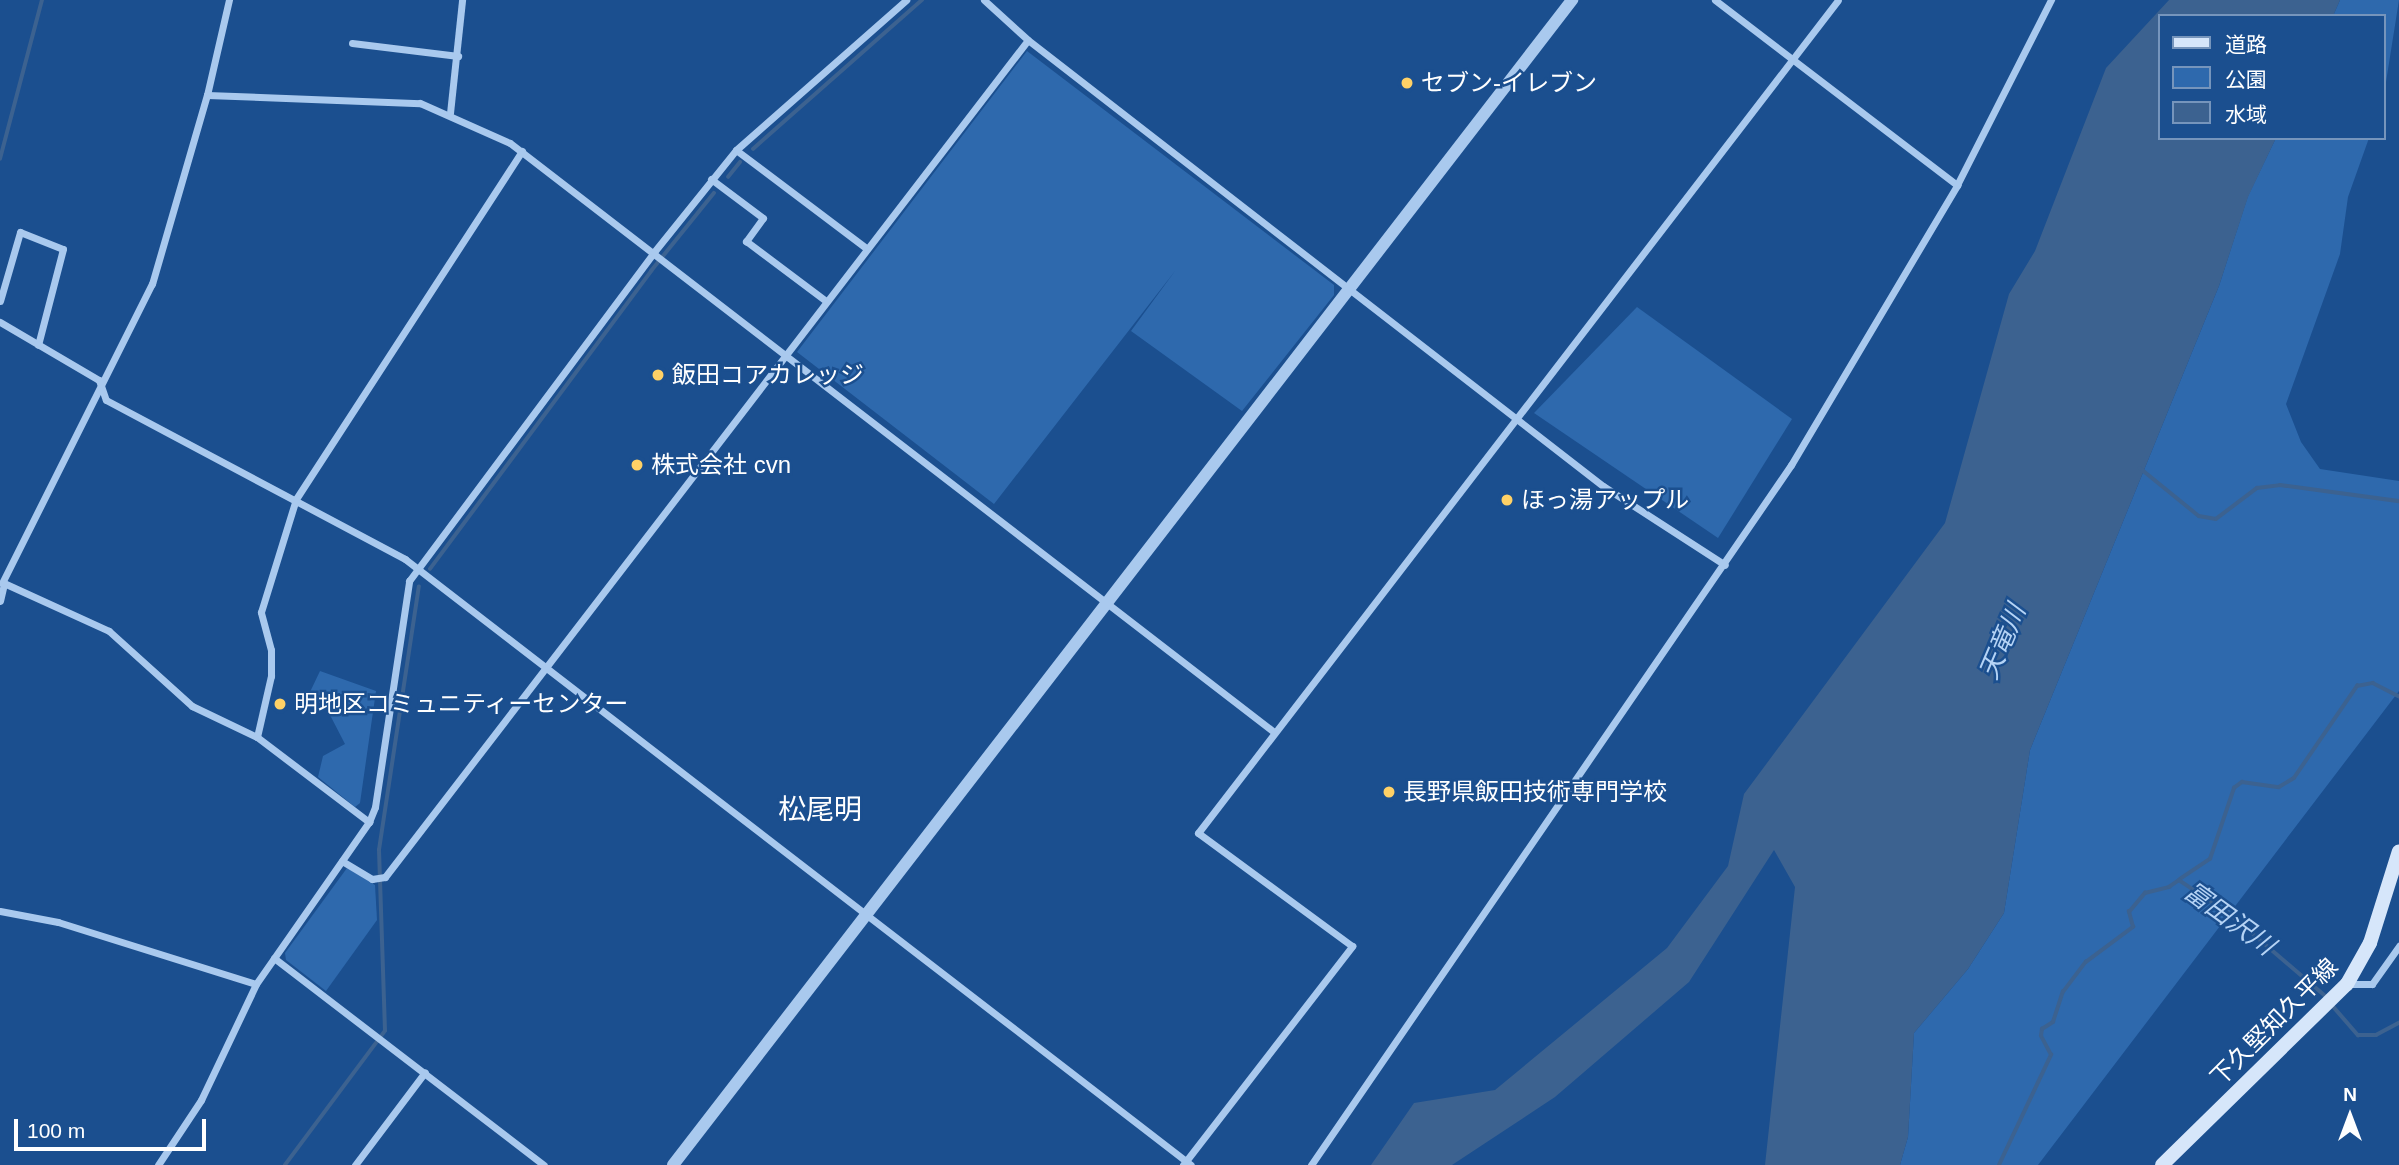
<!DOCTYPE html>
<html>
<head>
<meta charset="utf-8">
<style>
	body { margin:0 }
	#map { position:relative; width:2399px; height:1165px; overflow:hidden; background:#1b4f8f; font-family:Arial,"Noto Sans JP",sans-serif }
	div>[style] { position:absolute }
	.green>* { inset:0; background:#2e69ad }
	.water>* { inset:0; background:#3c6290 }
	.stream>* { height:3.5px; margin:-1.75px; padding:0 1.75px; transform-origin:1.75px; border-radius:1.75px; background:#3c6290 }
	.minor>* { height:7px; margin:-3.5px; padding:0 3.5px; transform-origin:3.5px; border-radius:3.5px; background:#a9c9ee }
	.tertiary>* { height:12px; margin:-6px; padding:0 6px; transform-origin:6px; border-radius:6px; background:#a9c9ee }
	.secondary>* { height:14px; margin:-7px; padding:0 7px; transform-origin:7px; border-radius:7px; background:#d6e6fa }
	.dots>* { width:19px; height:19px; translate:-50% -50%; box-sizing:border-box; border:4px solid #1b4f8f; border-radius:50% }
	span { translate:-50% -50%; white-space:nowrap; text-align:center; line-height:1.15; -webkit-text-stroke:5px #1b4f8f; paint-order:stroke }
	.poi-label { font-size:24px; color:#fff }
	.left { translate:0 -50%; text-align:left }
	.street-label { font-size:24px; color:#fff }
	.water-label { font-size:26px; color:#b5d3f5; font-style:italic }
	.quarter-label { font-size:28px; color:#fff }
	.legend { position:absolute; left:2158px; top:14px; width:228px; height:126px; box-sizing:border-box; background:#1b4f8f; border:2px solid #7695bc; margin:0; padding:9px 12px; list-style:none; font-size:21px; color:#fff }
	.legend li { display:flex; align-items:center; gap:14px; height:35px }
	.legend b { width:35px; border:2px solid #7695bc }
	.north { position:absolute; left:2315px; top:1081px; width:70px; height:70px; -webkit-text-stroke:5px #1b4f8f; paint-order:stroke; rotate:0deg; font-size:19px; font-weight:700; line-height:28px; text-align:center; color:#fff }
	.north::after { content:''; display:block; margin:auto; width:24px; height:32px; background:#fff; clip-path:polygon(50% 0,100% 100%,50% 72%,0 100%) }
	.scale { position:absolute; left:14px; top:1119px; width:192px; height:32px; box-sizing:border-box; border:4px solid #fff; border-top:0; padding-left:9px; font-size:21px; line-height:24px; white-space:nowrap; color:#fff; -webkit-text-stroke:5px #1b4f8f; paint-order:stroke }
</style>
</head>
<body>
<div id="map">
	<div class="green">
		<div style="clip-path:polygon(2340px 0,2399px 0,2383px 101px,2383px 16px,2333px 16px)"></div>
		<div style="clip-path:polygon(1027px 51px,1334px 285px,1334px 295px,1242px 411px,1131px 331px,1175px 271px,994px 504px,797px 352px)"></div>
		<div style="clip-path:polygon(2276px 138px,2369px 138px,2348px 197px,2340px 254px,2286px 404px,2301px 442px,2320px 469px,2399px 481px,2399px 691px,2038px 1165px,1900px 1165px,1908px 1137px,1914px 1033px,1968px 969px,2004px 913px,2030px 750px,2219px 286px,2248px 196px)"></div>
		<div style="clip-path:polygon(1637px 307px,1792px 419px,1718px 538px,1534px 413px)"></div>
		<div style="clip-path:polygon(320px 671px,376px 691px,360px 803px,355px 807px,318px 777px,323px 756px,345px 744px,330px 715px,310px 692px)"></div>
		<div style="clip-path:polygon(347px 868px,375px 885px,377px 920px,326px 991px,286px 960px,285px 953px)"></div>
	</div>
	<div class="water">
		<div style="clip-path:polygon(2169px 0,2340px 0,2333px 16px,2159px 16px,2159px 138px,2276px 138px,2248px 197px,2219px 286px,2030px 750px,2004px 913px,1968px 969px,1914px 1033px,1908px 1137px,1900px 1165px,1765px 1165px,1795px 887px,1774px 850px,1689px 982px,1555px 1097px,1452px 1165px,1371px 1165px,1414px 1103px,1495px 1090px,1667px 948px,1728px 866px,1744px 794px,1945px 523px,2009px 294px,2035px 251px,2106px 68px)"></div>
	</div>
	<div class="stream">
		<div style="left:753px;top:149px;width:225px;rotate:-41.4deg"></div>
		<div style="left:0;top:159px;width:164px;rotate:-75.2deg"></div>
		<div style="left:728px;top:177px;width:19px;rotate:-51deg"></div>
		<div style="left:2140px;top:468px;width:76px;rotate:39.1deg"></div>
		<div style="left:2199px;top:516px;width:17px;rotate:10deg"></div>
		<div style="left:2216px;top:519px;width:51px;rotate:-37.1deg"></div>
		<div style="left:2257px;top:488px;width:23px;rotate:-7deg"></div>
		<div style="left:2280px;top:485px;width:120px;rotate:7.7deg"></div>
		<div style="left:430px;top:569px;width:371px;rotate:-53.4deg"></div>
		<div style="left:651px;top:271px;width:100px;rotate:-51.1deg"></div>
		<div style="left:2180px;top:879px;width:36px;rotate:-34deg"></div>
		<div style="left:2210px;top:859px;width:75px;rotate:-71.3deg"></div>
		<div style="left:2234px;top:788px;width:10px;rotate:-37deg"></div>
		<div style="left:2242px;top:782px;width:37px;rotate:8deg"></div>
		<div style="left:2279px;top:787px;width:17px;rotate:-31deg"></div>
		<div style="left:2294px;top:778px;width:112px;rotate:-55.6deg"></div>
		<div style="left:2357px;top:686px;width:16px;rotate:-11deg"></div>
		<div style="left:2373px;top:683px;width:29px;rotate:27deg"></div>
		<div style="left:2332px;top:1005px;width:40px;rotate:49deg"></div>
		<div style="left:2358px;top:1035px;width:18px"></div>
		<div style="left:2376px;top:1035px;width:26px;rotate:-28deg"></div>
		<div style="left:285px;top:1165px;width:167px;rotate:-53.3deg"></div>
		<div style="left:385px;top:1031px;width:181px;rotate:-91.9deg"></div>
		<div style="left:379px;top:850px;width:266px;rotate:-81.4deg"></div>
		<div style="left:1999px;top:1165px;width:122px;rotate:-64.7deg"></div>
		<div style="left:2051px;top:1055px;width:21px;rotate:-118deg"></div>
		<div style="left:2041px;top:1036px;width:7px;rotate:-82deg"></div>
		<div style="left:2042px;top:1029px;width:13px;rotate:-32deg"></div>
		<div style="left:2053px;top:1022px;width:32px;rotate:-72deg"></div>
		<div style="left:2063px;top:992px;width:38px;rotate:-53deg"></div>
		<div style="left:2086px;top:962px;width:59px;rotate:-36.7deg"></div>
		<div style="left:2133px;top:927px;width:16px;rotate:-105deg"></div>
		<div style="left:2129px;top:912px;width:25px;rotate:-50deg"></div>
		<div style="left:2145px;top:893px;width:25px;rotate:-14deg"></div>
		<div style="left:2169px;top:887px;width:12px;rotate:-35deg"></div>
		<div style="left:2179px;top:880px;width:63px;rotate:33.9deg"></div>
		<div style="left:2231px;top:915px;width:128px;rotate:40.6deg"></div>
	</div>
	<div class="minor">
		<div style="left:984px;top:0;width:59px;rotate:42.3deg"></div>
		<div style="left:1028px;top:40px;width:728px;rotate:37.8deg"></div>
		<div style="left:1603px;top:486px;width:145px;rotate:32.9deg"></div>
		<div style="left:1715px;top:0;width:305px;rotate:37.4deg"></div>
		<div style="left:352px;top:43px;width:107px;rotate:7deg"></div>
		<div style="left:207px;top:95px;width:213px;rotate:2.2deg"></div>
		<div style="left:420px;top:103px;width:98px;rotate:24deg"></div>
		<div style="left:510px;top:143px;width:965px;rotate:37.63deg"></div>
		<div style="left:450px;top:113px;width:114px;rotate:-83.9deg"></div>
		<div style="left:736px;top:150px;width:163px;rotate:37deg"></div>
		<div style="left:711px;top:179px;width:65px;rotate:36.9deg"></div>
		<div style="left:763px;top:218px;width:29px;rotate:126deg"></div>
		<div style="left:746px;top:241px;width:100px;rotate:36.9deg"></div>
		<div style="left:0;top:301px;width:72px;rotate:-73.8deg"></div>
		<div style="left:20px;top:232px;width:46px;rotate:21.6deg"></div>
		<div style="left:63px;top:249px;width:99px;rotate:104.6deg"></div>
		<div style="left:0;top:322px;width:115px;rotate:30.4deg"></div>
		<div style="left:99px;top:380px;width:21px;rotate:71deg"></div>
		<div style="left:106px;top:400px;width:339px;rotate:28deg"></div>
		<div style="left:405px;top:559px;width:992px;rotate:37.63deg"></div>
		<div style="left:2px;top:583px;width:335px;rotate:-63.4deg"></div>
		<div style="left:152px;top:284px;width:197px;rotate:-73.8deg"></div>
		<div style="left:207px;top:95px;width:98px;rotate:-77deg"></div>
		<div style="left:6px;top:584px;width:113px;rotate:24.5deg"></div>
		<div style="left:109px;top:631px;width:112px;rotate:42.1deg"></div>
		<div style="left:192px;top:706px;width:72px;rotate:25.5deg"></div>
		<div style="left:257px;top:737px;width:141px;rotate:37.2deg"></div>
		<div style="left:0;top:601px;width:18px;rotate:-77deg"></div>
		<div style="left:257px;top:737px;width:63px;rotate:-77.1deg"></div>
		<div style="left:271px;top:676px;width:26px;rotate:-90deg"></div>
		<div style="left:271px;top:650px;width:39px;rotate:-105deg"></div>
		<div style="left:261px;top:612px;width:118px;rotate:-72.8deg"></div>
		<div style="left:296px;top:499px;width:415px;rotate:-57deg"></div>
		<div style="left:342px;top:861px;width:35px;rotate:31deg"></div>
		<div style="left:372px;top:879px;width:13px;rotate:-9deg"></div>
		<div style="left:385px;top:877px;width:1055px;rotate:-52.47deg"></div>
		<div style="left:0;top:911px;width:59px;rotate:10.7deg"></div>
		<div style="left:58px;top:922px;width:207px;rotate:17.4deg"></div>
		<div style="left:274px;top:958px;width:340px;rotate:37.5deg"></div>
		<div style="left:2348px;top:984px;width:24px"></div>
		<div style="left:2372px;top:984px;width:47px;rotate:-54.6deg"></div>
		<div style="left:158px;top:1165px;width:78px;rotate:-56.5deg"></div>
		<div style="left:201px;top:1100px;width:128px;rotate:-64.6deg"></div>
		<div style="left:256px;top:984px;width:198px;rotate:-55.1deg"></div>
		<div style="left:369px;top:822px;width:16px;rotate:-68deg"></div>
		<div style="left:375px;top:807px;width:229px;rotate:-81.4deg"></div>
		<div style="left:409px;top:581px;width:410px;rotate:-53.3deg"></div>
		<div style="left:654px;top:252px;width:131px;rotate:-51.2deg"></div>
		<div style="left:736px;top:150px;width:227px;rotate:-41.4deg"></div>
		<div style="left:355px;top:1165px;width:116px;rotate:-53deg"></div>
		<div style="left:1183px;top:1165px;width:277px;rotate:-52.3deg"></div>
		<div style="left:1352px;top:946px;width:191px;rotate:-143.7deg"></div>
		<div style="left:1198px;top:833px;width:1050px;rotate:-52.46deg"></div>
		<div style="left:1311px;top:1165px;width:849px;rotate:-55.56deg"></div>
		<div style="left:1791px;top:465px;width:326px;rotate:-59.3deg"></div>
		<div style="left:1957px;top:185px;width:208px;rotate:-63.1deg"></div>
	</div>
	<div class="tertiary">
		<div style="left:673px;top:1165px;width:1472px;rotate:-52.34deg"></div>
	</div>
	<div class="secondary">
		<div style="left:2162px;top:1165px;width:259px;rotate:-44.4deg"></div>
		<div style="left:2347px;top:984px;width:47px;rotate:-60.7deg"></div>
		<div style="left:2370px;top:943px;width:96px;rotate:-72.5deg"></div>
	</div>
	<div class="dots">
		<div style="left:1407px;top:83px;background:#ffd166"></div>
		<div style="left:658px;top:375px;background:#ffd166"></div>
		<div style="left:637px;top:465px;background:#ffd166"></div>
		<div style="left:1507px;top:500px;background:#ffd166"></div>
		<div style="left:280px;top:704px;background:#ffd166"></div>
		<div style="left:1389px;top:792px;background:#ffd166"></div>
	</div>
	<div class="poi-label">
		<span class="left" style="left:1421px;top:83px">セブン-イレブン</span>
		<span class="left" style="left:672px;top:375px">飯田コアカレッジ</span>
		<span class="left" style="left:651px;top:465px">株式会社 cvn</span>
		<span class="left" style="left:1521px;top:500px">ほっ湯アップル</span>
		<span class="left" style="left:294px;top:704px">明地区コミュニティーセンター</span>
		<span class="left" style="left:1403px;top:792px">長野県飯田技術専門学校</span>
	</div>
	<div class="street-label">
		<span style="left:2274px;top:1022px;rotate:-45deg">下久堅知久平線</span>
	</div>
	<div class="water-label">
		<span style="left:2003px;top:642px;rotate:-67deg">天竜川</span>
		<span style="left:2229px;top:919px;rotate:36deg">富田沢川</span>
	</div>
	<div class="quarter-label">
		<span style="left:820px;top:810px">松尾明</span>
	</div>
	<ul class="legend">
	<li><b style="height:9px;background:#d6e6fa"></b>道路</li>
	<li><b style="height:19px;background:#2e69ad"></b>公園</li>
	<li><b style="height:19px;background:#3c6290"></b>水域</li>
	</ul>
	<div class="north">N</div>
	<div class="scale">100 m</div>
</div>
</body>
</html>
